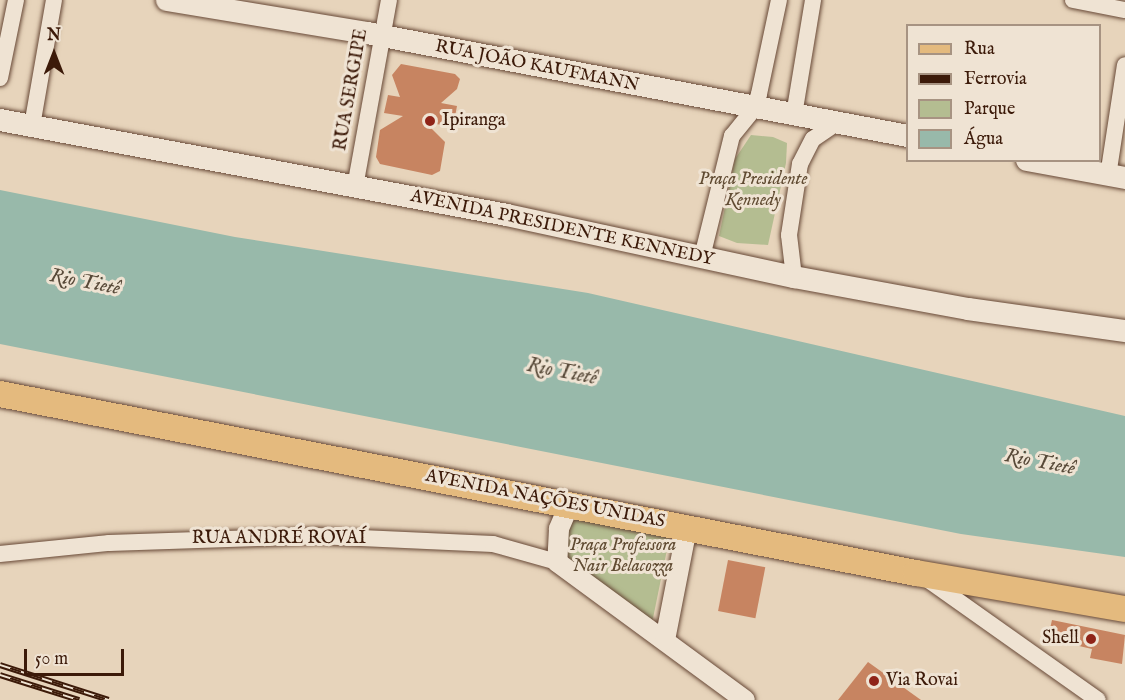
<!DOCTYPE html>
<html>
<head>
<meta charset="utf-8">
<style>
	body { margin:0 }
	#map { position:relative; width:1125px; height:700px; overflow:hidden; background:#e7d4bb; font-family:"IM FELL English",serif }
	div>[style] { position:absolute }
	.green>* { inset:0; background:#b4bd91 }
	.water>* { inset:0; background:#98b9aa }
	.building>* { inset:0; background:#c78461; transform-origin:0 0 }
	.roads { filter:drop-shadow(0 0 2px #674836) drop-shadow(0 0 2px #674836) }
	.minor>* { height:16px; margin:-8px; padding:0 8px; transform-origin:8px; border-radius:8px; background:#efe3d3 }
	.tertiary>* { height:20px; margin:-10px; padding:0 10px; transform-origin:10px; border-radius:10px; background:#efe3d3 }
	.secondary>* { height:22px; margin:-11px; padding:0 11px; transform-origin:11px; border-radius:11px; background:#efe3d3 }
	.primary>* { height:26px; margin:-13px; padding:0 13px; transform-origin:13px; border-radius:13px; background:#e4ba7e }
	.rail>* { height:6px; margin-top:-3px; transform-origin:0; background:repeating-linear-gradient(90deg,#efe3d3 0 11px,#3c1a09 0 22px); box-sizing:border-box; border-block:2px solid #3c1a09 }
	.dots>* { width:16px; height:16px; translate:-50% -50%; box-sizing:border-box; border:3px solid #efe3d3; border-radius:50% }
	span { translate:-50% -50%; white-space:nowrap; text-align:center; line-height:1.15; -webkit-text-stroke:6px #efe3d3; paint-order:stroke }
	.street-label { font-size:18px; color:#3c1a09 }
	.poi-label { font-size:18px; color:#3c1a09 }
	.left { translate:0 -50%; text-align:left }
	.right { translate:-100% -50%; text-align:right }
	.park-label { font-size:18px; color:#604b32; font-style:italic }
	.water-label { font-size:20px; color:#584a39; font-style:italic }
	.legend { position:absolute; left:906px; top:24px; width:195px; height:138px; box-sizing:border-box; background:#efe3d3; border:2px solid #a79382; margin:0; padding:8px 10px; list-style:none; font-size:18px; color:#3c1a09 }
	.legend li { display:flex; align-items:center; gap:12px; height:30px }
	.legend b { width:30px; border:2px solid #a79382 }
	.north { position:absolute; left:24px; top:24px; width:60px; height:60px; -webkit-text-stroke:4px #efe3d3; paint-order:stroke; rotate:0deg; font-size:16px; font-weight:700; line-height:24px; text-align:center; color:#3c1a09 }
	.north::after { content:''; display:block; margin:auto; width:21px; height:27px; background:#3c1a09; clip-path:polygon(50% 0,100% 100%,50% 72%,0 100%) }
	.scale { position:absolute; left:24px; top:649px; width:100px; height:27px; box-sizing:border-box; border:3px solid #3c1a09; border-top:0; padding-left:8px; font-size:18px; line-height:21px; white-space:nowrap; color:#3c1a09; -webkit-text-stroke:4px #efe3d3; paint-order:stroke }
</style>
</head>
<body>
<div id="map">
	<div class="green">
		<div style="clip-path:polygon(751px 135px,773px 137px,787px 143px,786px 163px,768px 245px,737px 243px,719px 236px,735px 159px)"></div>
		<div style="clip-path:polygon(569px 505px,672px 525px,651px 628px,557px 562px)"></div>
	</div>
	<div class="water">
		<div style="clip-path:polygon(0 190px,235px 237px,588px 293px,1125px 416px,1125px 557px,961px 534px,0 344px)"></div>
	</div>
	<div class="building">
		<div style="clip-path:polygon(401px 64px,455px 74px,460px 79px,457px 89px,441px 103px,457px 106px,453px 127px,425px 122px,445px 142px,440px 171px,432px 175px,380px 164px,376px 157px,380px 130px,403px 116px,384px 113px,388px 95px,400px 97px,392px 75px)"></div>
		<div style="left:728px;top:560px;width:38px;height:52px;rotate:11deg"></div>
		<div style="clip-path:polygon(1052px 620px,1125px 635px,1122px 664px,1090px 658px,1092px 649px,1062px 642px,1049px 633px)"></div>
		<div style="clip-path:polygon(868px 662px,921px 700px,838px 700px)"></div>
	</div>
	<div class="roads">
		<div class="minor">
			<div style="left:1073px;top:0;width:53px;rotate:10.9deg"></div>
			<div style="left:0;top:78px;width:80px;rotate:-78.4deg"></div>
			<div style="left:794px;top:115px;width:117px;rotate:-80.6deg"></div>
			<div style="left:32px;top:126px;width:128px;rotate:-80.1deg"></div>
			<div style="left:1108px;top:176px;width:112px;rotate:-81.3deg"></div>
			<div style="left:355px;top:187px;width:190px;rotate:-79.7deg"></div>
			<div style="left:702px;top:257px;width:125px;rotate:-76.1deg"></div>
			<div style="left:732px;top:136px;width:33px;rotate:-51deg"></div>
			<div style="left:753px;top:110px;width:17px;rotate:-69deg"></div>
			<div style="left:759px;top:94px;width:96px;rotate:-78deg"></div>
			<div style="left:794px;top:277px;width:42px;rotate:-96.8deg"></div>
			<div style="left:789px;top:235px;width:72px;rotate:-81.2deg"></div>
			<div style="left:800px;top:164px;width:28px;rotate:-63deg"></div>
			<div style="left:813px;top:139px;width:30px;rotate:-34deg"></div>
			<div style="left:0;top:554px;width:110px;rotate:-5.8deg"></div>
			<div style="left:109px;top:543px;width:208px;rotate:-1.9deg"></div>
			<div style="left:317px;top:536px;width:176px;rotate:2.6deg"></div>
			<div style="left:493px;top:544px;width:66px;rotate:15.7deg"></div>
			<div style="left:927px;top:579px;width:209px;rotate:35.3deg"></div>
		</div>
		<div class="tertiary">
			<div style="left:569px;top:505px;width:26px;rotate:113deg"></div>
			<div style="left:559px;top:529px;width:33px;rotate:93deg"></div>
			<div style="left:557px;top:562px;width:233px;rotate:36.3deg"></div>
			<div style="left:665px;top:640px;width:114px;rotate:-78.9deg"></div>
		</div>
		<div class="secondary">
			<div style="left:167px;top:0;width:203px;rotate:9.4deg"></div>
			<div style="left:367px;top:33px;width:551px;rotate:10.78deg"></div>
			<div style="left:0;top:120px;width:516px;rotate:10.61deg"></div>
			<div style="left:507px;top:215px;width:294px;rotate:12.2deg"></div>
			<div style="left:794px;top:277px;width:177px;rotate:10.4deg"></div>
			<div style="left:968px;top:309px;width:159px;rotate:8deg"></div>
			<div style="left:1027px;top:160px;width:100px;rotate:10.4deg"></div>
		</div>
		<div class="primary">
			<div style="left:0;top:394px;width:933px;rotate:11.06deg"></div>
			<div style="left:916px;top:573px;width:212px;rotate:9.8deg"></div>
		</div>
	</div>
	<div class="rail">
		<div style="left:0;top:665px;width:114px;rotate:17.8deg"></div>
		<div style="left:0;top:675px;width:83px;rotate:17.6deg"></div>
	</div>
	<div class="dots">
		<div style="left:430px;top:121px;background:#8f2418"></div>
		<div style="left:1091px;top:639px;background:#8f2418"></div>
		<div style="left:874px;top:681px;background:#8f2418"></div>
	</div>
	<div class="street-label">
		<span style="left:537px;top:67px;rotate:11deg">RUA JOÃO KAUFMANN</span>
		<span style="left:352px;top:90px;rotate:-80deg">RUA SERGIPE</span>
		<span style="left:562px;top:229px;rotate:12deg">AVENIDA PRESIDENTE KENNEDY</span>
		<span style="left:545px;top:500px;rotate:11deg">AVENIDA NAÇÕES UNIDAS</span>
		<span style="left:279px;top:539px">RUA ANDRÉ ROVAÍ</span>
	</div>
	<div class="poi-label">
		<span class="left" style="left:442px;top:121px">Ipiranga</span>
		<span class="right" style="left:1079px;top:639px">Shell</span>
		<span class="left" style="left:886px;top:681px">Via Rovai</span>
	</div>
	<div class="park-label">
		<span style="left:753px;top:191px">Praça Presidente<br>Kennedy</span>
		<span style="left:623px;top:557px">Praça Professora<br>Nair Belacozza</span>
	</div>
	<div class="water-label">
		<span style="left:85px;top:282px;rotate:11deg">Rio Tietê</span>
		<span style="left:562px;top:372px;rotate:11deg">Rio Tietê</span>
		<span style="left:1040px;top:462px;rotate:11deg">Rio Tietê</span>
	</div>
	<ul class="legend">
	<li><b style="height:8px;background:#e4ba7e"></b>Rua</li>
	<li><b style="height:8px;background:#3c1a09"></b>Ferrovia</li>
	<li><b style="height:16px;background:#b4bd91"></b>Parque</li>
	<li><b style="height:16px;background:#98b9aa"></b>Água</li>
	</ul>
	<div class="north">N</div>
	<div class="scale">50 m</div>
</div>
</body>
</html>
